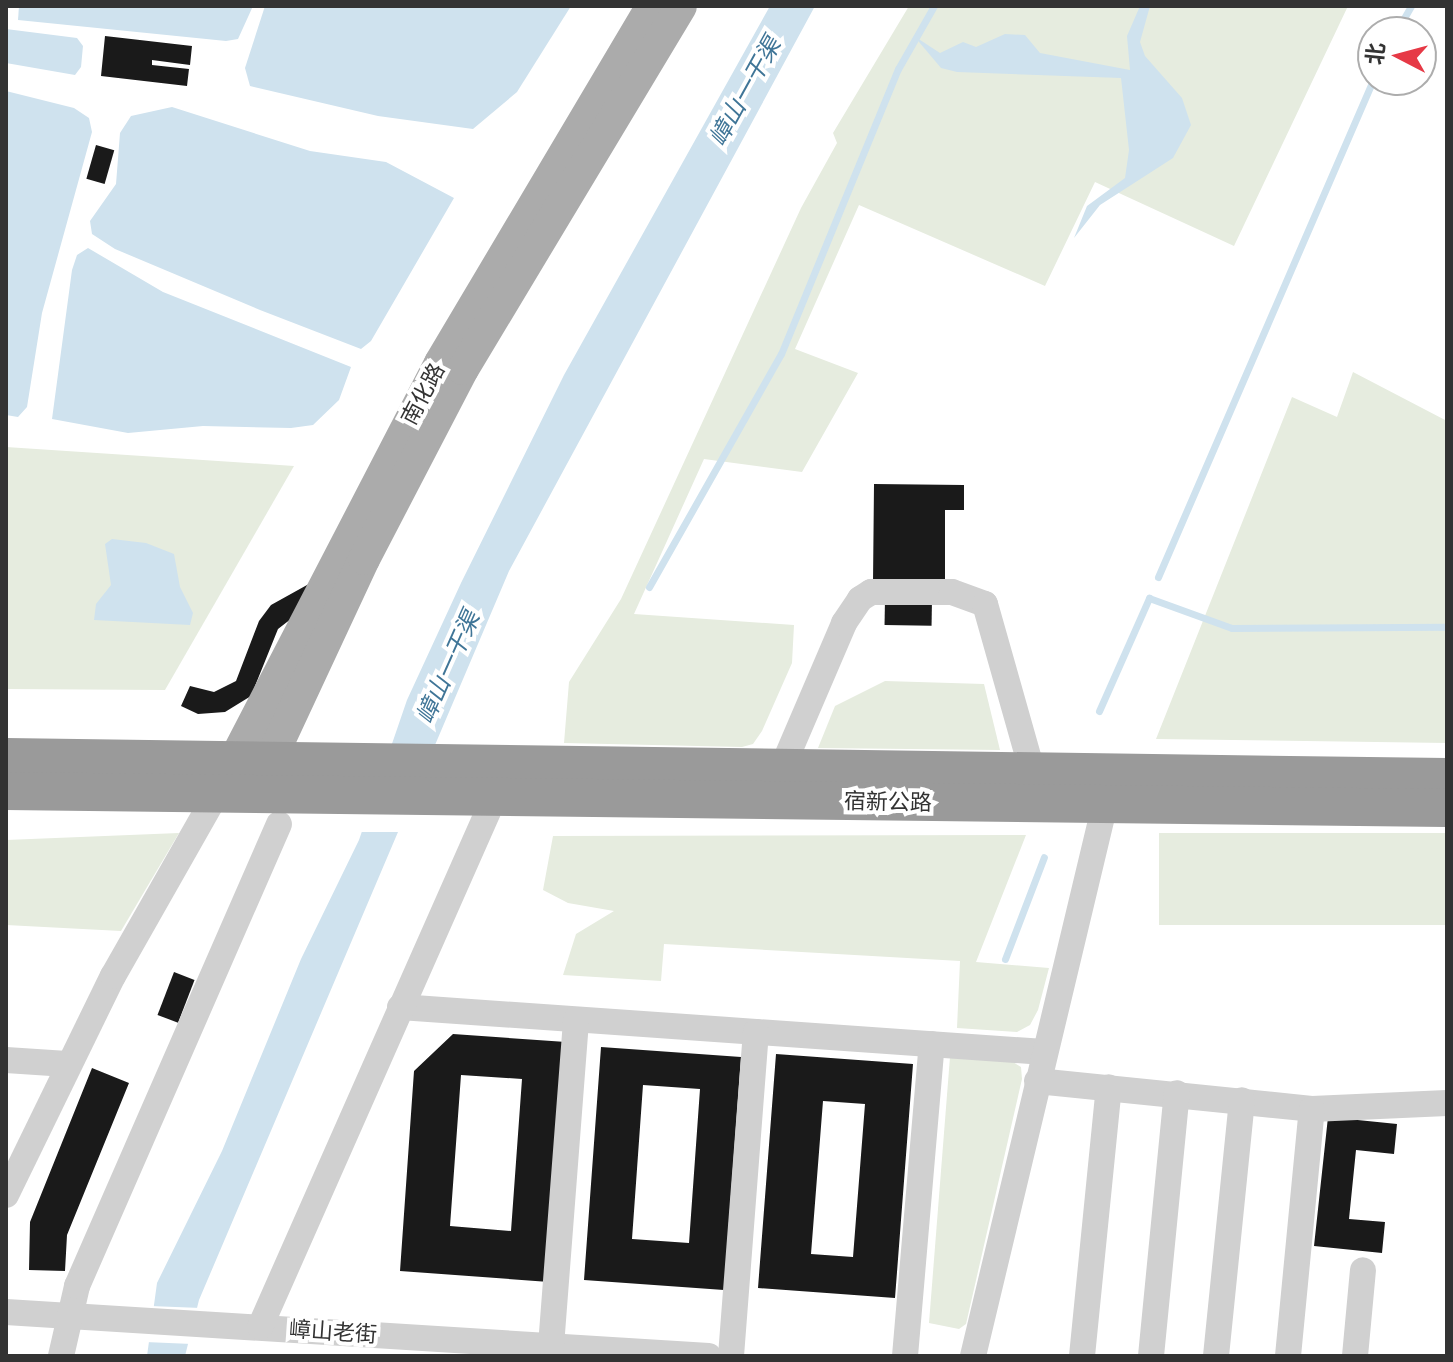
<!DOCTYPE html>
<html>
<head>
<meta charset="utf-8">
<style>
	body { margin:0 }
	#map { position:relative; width:1453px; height:1362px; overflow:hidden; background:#fff; font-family:Manrope,"Noto Sans SC",sans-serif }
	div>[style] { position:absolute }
	.green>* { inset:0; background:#e6ecdf; transform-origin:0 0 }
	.water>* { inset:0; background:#cfe2ee }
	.pier>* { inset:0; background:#fff }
	.stream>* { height:7px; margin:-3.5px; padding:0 3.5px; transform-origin:3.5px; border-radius:3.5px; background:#cfe2ee }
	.building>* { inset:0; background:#1a1a1a; transform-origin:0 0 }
	.minor>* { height:26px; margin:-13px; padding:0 13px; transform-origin:13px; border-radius:13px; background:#d0d0d0 }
	.major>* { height:32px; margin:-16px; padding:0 16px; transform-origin:16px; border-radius:16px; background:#ababab }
	.highway>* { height:38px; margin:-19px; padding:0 19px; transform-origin:19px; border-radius:19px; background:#9a9a9a }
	span { translate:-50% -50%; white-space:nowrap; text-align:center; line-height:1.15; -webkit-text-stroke:8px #fff; paint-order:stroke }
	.street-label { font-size:22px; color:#333 }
	.water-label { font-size:24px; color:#3f7597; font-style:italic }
	.frame { position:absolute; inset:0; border:8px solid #333; pointer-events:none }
	.north { position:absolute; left:1357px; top:16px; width:80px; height:80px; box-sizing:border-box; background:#fff; border:2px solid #adadad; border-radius:50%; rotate:276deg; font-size:22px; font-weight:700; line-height:32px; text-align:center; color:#333 }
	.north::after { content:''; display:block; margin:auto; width:28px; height:36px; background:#e63946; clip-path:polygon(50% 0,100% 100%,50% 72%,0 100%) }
</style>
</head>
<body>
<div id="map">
	<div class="green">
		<div style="clip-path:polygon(909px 6px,1348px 6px,1234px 246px,1095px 182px,1045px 286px,859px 205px,795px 349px,858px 373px,802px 472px,704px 459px,634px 614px,794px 625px,792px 663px,762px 731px,753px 744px,742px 747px,564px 743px,569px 682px,621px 599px,801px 208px,837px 143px,833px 133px)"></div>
		<div style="clip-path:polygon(1353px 372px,1447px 421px,1447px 743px,1156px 739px,1292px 397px,1337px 417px)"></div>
		<div style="clip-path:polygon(6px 447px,294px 466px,165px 690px,6px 689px)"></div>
		<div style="clip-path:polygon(885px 681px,984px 684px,1000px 750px,818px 748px,835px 706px)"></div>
		<div style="clip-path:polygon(179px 833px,121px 931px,6px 925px,6px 840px)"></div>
		<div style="left:1447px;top:833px;width:92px;height:288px;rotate:90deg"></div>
		<div style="clip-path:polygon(1026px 835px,976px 962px,1049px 968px,1038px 1010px,1030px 1025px,1017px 1032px,957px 1028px,960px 961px,664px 944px,661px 981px,563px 975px,576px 934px,614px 911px,568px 903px,543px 890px,553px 836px)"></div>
		<div style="clip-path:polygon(950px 1057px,1013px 1062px,1021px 1067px,1022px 1079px,966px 1324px,959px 1329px,929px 1323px)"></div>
	</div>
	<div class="water">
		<div style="clip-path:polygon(19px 6px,253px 6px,238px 39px,226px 41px,18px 20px)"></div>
		<div style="clip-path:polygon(265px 6px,571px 6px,517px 92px,473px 129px,378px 116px,250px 86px,245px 68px)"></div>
		<div style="clip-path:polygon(770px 6px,815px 6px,509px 571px,199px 1300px,185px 1356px,147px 1356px,157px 1283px,222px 1151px,301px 959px,359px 840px,407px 700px,461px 583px,564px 375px)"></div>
		<div style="clip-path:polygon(1140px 6px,1150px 6px,1140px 42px,1145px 56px,1182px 98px,1191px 125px,1173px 158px,1100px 205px,1074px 238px,1087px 206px,1125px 178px,1129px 150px,1121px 78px,957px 72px,941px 68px,914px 36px,940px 53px,963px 42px,976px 47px,1005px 34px,1025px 35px,1040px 53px,1130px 70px,1127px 36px)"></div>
		<div style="clip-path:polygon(6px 29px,77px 38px,83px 46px,81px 67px,75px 75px,6px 63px)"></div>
		<div style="clip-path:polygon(6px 91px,74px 108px,89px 118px,92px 132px,42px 313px,27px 407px,18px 417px,6px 415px)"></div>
		<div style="clip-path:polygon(172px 107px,310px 151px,386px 162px,454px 198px,371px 341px,361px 349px,260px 310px,115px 249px,92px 234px,90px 221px,116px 184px,120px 133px,131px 116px)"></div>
		<div style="clip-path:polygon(88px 248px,163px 292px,351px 367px,339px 400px,313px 425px,291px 428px,203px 426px,128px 433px,52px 419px,72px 270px,77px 255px)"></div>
		<div style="clip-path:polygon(112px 539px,146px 543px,174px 554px,180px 587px,193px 613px,190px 625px,94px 620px,96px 604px,111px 585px,105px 544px)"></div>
	</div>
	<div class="pier">
		<div style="clip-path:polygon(387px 746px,440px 747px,404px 832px,357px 832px)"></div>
		<div style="clip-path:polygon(150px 1306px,201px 1308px,192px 1344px,145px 1342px)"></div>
	</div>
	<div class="stream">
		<div style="left:1396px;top:32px;width:30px;rotate:-60deg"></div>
		<div style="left:1158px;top:577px;width:542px;rotate:-66.61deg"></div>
		<div style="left:649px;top:587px;width:268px;rotate:-60.5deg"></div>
		<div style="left:781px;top:354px;width:308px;rotate:-67.7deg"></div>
		<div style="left:898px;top:69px;width:73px;rotate:-60.3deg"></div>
		<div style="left:1099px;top:711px;width:124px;rotate:-66.1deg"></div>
		<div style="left:1149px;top:598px;width:88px;rotate:19.9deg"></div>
		<div style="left:1232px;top:628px;width:215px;rotate:-0.3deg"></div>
		<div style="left:1005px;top:959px;width:109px;rotate:-69.1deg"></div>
	</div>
	<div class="building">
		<div style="clip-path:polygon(105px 36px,192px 46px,190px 65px,152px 60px,152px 65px,189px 69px,187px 86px,101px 76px)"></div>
		<div style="left:96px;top:145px;width:19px;height:35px;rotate:16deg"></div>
		<div style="clip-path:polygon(874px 484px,964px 485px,964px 510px,945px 510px,945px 583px,873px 583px)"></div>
		<div style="clip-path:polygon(316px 580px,305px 608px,278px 629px,251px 696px,225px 712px,198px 714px,181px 706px,190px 686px,214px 692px,236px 681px,259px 621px,271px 605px)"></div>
		<div style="left:885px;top:599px;width:47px;height:26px;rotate:1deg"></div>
		<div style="left:174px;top:972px;width:22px;height:46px;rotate:21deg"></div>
		<div style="clip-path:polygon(evenodd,453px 1034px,566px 1042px,549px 1282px,400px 1271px,414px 1071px,453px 1034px,461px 1075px,522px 1079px,511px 1231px,450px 1226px,461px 1075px)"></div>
		<div style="clip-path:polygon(evenodd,601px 1047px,741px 1057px,724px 1290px,584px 1280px,601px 1047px,643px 1085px,700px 1089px,689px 1243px,632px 1239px,643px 1085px)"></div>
		<div style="clip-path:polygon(evenodd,776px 1054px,913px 1064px,895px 1298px,758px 1288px,776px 1054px,823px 1101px,865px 1104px,853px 1257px,811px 1254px,823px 1101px)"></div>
		<div style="clip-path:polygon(92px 1068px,129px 1083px,67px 1235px,65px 1271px,29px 1270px,30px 1222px)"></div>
		<div style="clip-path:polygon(1328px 1117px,1397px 1124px,1394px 1154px,1356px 1150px,1349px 1219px,1385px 1222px,1382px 1253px,1314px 1246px)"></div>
	</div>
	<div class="minor">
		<div style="left:782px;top:768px;width:158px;rotate:-66.8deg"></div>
		<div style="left:844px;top:623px;width:29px;rotate:-56deg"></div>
		<div style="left:860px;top:599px;width:13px;rotate:-32deg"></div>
		<div style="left:871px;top:592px;width:81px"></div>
		<div style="left:952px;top:592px;width:35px;rotate:20deg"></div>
		<div style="left:985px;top:604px;width:173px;rotate:74.2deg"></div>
		<div style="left:400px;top:1007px;width:646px;rotate:4deg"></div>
		<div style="left:6px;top:1060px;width:61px;rotate:3.8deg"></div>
		<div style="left:1037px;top:1081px;width:276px;rotate:5.8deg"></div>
		<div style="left:1312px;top:1109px;width:135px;rotate:-2.5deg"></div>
		<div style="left:6px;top:1195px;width:244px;rotate:-64deg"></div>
		<div style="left:113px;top:976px;width:208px;rotate:-60.4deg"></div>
		<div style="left:6px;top:1312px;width:704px;rotate:3.58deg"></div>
		<div style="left:260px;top:1327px;width:578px;rotate:-66.14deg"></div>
		<div style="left:551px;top:1346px;width:327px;rotate:-85.6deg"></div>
		<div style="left:61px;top:1356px;width:72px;rotate:-77.1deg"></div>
		<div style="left:77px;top:1286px;width:504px;rotate:-66.38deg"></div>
		<div style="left:731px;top:1356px;width:325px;rotate:-85.6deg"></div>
		<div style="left:905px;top:1356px;width:313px;rotate:-85.1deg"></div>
		<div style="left:973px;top:1356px;width:568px;rotate:-76.55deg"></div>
		<div style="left:1082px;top:1356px;width:270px;rotate:-84.3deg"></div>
		<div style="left:1151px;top:1356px;width:264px;rotate:-84.4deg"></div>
		<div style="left:1216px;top:1356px;width:257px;rotate:-84.2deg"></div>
		<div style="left:1288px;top:1356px;width:248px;rotate:-84.5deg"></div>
		<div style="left:1355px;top:1356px;width:86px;rotate:-84.7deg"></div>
	</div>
	<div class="major">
		<div style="left:224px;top:780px;width:470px;rotate:-62.6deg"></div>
		<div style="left:440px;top:363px;width:415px;rotate:-59.3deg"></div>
		<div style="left:261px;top:780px;width:244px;rotate:-65deg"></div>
		<div style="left:364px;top:559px;width:214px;rotate:-62.5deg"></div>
		<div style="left:463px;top:369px;width:423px;rotate:-59deg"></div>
	</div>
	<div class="highway">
		<div style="left:6px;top:757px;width:1441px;rotate:0.8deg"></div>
		<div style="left:6px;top:791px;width:1441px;rotate:0.68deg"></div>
	</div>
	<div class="street-label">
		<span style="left:423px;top:394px;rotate:-62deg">南化路</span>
		<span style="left:888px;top:802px;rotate:1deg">宿新公路</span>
		<span style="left:333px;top:1332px;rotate:4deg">嶂山老街</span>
	</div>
	<div class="water-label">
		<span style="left:744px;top:91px;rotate:-61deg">嶂山一干渠</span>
		<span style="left:447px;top:667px;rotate:-66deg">嶂山一干渠</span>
	</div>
	<div class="frame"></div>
	<div class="north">北</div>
</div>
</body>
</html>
